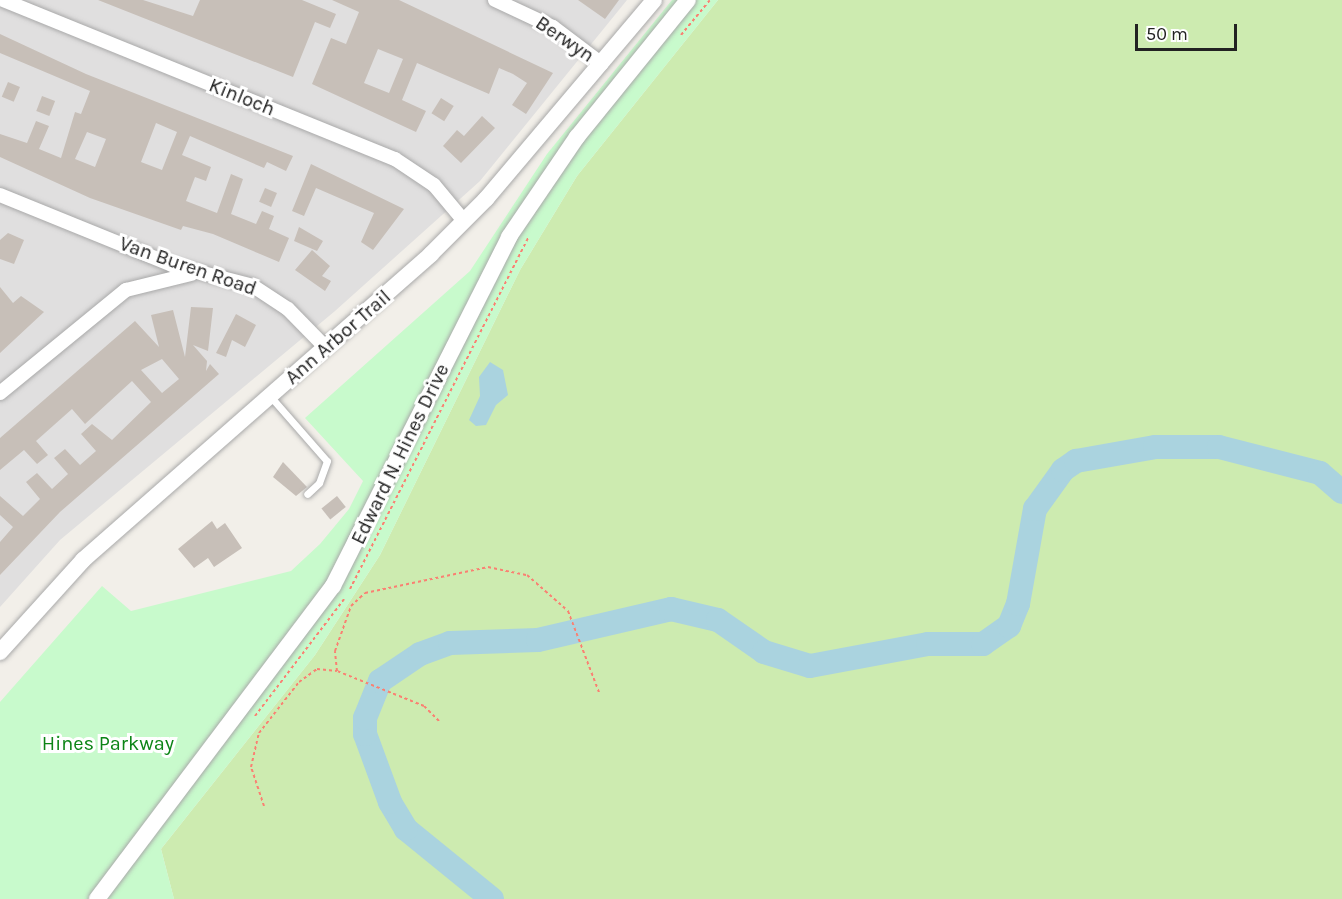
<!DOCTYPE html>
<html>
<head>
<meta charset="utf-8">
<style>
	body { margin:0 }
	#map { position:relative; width:1342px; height:899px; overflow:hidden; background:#f2efe9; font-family:Karla,sans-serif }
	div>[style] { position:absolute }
	.residential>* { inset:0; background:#e0dfdf }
	.grass>* { inset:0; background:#cdebb0 }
	.park>* { inset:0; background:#c8facc }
	.water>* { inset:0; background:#aad3df }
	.river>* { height:24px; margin:-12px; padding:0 12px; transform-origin:12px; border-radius:12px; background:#aad3df }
	.building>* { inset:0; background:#c7bfb8; transform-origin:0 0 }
	.path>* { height:2px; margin-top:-1px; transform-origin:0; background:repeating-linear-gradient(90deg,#fa8072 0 3px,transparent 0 6px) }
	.roads { filter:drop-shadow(0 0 2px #a9a9a9) drop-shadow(0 0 2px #a9a9a9) }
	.service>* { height:7px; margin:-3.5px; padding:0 3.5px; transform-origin:3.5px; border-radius:3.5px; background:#fff }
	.minor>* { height:14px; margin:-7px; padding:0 7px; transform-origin:7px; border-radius:7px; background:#fff }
	.tertiary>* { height:16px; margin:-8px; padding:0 8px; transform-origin:8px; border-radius:8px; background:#fff }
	span { translate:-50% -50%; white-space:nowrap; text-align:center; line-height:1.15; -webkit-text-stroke:6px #fff; paint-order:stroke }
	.street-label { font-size:20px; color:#222 }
	.park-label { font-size:20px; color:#0c8416 }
	.scale { position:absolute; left:1135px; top:24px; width:102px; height:27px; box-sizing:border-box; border:3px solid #222; border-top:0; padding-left:8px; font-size:18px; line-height:21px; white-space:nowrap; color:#222; -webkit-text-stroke:4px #fff; paint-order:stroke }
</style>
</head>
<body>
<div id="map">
	<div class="residential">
		<div style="clip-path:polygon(0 0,627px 0,480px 181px,335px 311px,60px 540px,0 607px)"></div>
	</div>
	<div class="grass">
		<div style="clip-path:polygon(718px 0,1342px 0,1342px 899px,174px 899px,161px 849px,315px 655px,380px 555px,520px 270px,577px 176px)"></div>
	</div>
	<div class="park">
		<div style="clip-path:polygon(672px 0,718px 0,577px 176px,520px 270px,380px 555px,315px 655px,161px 849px,174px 899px,0 899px,0 702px,102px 586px,131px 611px,291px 571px,320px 544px,349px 509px,363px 481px,305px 418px,470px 271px,547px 154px)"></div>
	</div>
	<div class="water">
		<div style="clip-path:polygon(490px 362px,503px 370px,508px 395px,496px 405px,486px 425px,476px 426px,469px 420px,480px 396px,479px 377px)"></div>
	</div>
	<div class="river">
		<div style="left:492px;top:899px;width:111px;rotate:-140.9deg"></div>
		<div style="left:406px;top:829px;width:31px;rotate:-121deg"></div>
		<div style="left:390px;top:802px;width:72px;rotate:-110.2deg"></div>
		<div style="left:365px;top:734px;width:16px;rotate:-90deg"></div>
		<div style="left:365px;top:718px;width:40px;rotate:-68deg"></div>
		<div style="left:380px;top:681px;width:48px;rotate:-34deg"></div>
		<div style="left:420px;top:654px;width:32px;rotate:-20deg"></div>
		<div style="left:450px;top:643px;width:88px;rotate:-2deg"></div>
		<div style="left:538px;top:640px;width:137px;rotate:-13.1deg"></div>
		<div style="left:671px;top:609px;width:48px;rotate:13.2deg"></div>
		<div style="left:718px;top:620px;width:56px;rotate:34.8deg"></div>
		<div style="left:764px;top:652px;width:48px;rotate:16.9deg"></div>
		<div style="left:810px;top:666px;width:120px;rotate:-10.6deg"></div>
		<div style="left:928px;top:644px;width:55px"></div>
		<div style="left:983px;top:644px;width:32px;rotate:-35deg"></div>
		<div style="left:1009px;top:626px;width:24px;rotate:-68deg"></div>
		<div style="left:1018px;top:604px;width:97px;rotate:-79.9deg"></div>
		<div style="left:1035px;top:509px;width:48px;rotate:-54.3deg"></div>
		<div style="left:1063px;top:470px;width:16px;rotate:-35deg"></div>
		<div style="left:1076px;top:461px;width:80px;rotate:-10deg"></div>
		<div style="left:1155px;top:447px;width:64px"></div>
		<div style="left:1219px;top:447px;width:104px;rotate:14.4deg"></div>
		<div style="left:1320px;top:473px;width:29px;rotate:41deg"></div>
	</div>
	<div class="building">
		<div style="clip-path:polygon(98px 0,143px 0,193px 16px,200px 0,302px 0,336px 14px,330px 28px,315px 22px,293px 77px)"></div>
		<div style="clip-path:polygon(evenodd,332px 0,399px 0,553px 73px,526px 114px,512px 105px,527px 83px,513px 74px,499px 68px,489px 94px,417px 63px,402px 100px,426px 111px,416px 132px,312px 84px,331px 38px,346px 44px,359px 12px,332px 0,378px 49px,403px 59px,389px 93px,364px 83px,378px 49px)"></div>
		<div style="clip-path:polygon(578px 0,619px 0,605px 19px)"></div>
		<div style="clip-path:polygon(evenodd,0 34px,86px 74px,293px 156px,286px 171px,267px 162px,264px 168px,190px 136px,182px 155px,211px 167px,206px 181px,195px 177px,186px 201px,217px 213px,231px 174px,243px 179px,231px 214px,256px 224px,262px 211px,274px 216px,269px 229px,289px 238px,279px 262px,213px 234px,183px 226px,181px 230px,90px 198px,0 157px,0 134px,27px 143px,36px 121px,49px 126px,39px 149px,61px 158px,75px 112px,81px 114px,90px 91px,0 53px,0 34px,156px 123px,177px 132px,162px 170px,141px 162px,156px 123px,0 34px,87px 132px,106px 139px,95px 167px,75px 159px,87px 132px)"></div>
		<div style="left:8px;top:82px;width:13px;height:16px;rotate:23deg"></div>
		<div style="left:42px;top:96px;width:14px;height:16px;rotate:21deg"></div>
		<div style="left:441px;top:98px;width:15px;height:18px;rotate:32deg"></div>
		<div style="clip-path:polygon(482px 116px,495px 128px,461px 163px,443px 146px,457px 130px,464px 136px)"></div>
		<div style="clip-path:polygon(311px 164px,404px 209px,373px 250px,361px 242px,374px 213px,316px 188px,304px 216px,292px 211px)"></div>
		<div style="left:265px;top:188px;width:13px;height:15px;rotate:23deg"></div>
		<div style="clip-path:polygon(299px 227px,323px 241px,317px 251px,294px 241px)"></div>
		<div style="clip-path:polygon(8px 233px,24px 240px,14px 264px,0 259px,0 240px)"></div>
		<div style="clip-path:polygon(312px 250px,330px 266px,322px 276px,331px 281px,325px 291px,295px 270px)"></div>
		<div style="clip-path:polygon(0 287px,13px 303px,21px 296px,44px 312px,0 353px)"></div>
		<div style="clip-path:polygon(evenodd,191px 307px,213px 308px,208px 351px,193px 345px,207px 361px,206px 371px,210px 364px,219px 374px,60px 512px,0 575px,0 542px,13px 527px,0 515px,0 496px,23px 516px,40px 499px,26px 482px,37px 473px,52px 489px,68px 474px,54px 458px,65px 449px,80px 465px,96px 451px,81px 434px,92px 424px,112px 440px,151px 402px,132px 381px,85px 424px,72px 409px,36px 441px,48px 455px,37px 464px,24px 450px,0 470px,0 438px,135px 321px,159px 347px,151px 315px,173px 310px,185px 357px,191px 307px,162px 359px,179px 379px,162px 393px,141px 370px,162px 359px)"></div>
		<div style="clip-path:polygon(236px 314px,256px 325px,245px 347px,232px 340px,226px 357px,216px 353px)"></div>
		<div style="clip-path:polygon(283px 462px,307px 487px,296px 496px,273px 477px)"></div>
		<div style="left:337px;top:496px;width:14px;height:20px;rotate:51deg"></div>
		<div style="clip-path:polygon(212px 521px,217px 529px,225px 523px,242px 548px,214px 567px,208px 558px,194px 568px,178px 549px)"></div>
	</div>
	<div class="path">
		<div style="left:681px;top:35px;width:45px;rotate:-50.4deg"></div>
		<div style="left:350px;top:589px;width:394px;rotate:-63.1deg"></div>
		<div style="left:255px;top:716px;width:147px;rotate:-52.7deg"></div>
		<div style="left:439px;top:721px;width:21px;rotate:-135deg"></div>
		<div style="left:424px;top:706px;width:94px;rotate:-158.1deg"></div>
		<div style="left:337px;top:671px;width:20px;rotate:-96deg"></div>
		<div style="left:335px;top:651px;width:48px;rotate:-70.4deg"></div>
		<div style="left:351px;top:606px;width:19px;rotate:-43deg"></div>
		<div style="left:365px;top:593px;width:126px;rotate:-11.9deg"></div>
		<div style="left:488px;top:567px;width:40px;rotate:12deg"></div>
		<div style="left:527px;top:575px;width:55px;rotate:41.3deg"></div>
		<div style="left:568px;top:611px;width:87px;rotate:69.1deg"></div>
		<div style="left:264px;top:806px;width:41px;rotate:-108.4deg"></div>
		<div style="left:251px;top:767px;width:35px;rotate:-77deg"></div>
		<div style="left:259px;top:733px;width:65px;rotate:-51.9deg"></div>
		<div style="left:299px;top:682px;width:22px;rotate:-36deg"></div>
		<div style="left:317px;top:669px;width:20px;rotate:6deg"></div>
	</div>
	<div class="roads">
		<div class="service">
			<div style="left:270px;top:396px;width:86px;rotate:48.8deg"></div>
			<div style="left:327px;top:461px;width:23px;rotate:110deg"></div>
			<div style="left:319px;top:483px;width:16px;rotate:137deg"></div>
		</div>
		<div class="minor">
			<div style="left:3px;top:0;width:423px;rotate:22.1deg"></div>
			<div style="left:395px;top:159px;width:47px;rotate:33.7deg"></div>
			<div style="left:434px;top:185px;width:47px;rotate:50.2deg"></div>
			<div style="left:495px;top:0;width:64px;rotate:25deg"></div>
			<div style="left:553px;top:27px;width:61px;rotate:37.1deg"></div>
			<div style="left:0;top:195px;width:186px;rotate:22.1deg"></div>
			<div style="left:172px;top:265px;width:84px;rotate:14.5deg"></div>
			<div style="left:253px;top:286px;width:42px;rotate:33.3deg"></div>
			<div style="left:288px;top:309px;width:54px;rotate:45.7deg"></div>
			<div style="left:0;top:393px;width:163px;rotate:-39.3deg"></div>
			<div style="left:126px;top:290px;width:67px;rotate:-13.8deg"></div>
		</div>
		<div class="tertiary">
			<div style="left:0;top:652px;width:124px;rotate:-47.9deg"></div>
			<div style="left:83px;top:560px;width:463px;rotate:-41.3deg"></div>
			<div style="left:431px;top:254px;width:78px;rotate:-45deg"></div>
			<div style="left:486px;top:199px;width:260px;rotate:-49.8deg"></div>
			<div style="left:97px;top:899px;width:392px;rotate:-53deg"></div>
			<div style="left:333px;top:586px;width:391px;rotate:-63.2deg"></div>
			<div style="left:509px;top:237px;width:121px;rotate:-55.8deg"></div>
			<div style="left:577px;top:137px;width:176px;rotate:-51deg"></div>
		</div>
	</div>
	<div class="street-label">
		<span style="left:565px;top:39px;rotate:34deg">Berwyn</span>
		<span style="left:242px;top:97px;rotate:22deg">Kinloch</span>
		<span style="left:188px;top:266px;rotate:19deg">Van Buren Road</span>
		<span style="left:338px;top:337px;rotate:-41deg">Ann Arbor Trail</span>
		<span style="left:400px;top:454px;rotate:-64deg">Edward N. Hines Drive</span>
	</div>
	<div class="park-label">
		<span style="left:108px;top:743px">Hines Parkway</span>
	</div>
	<div class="scale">50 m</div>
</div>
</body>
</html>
